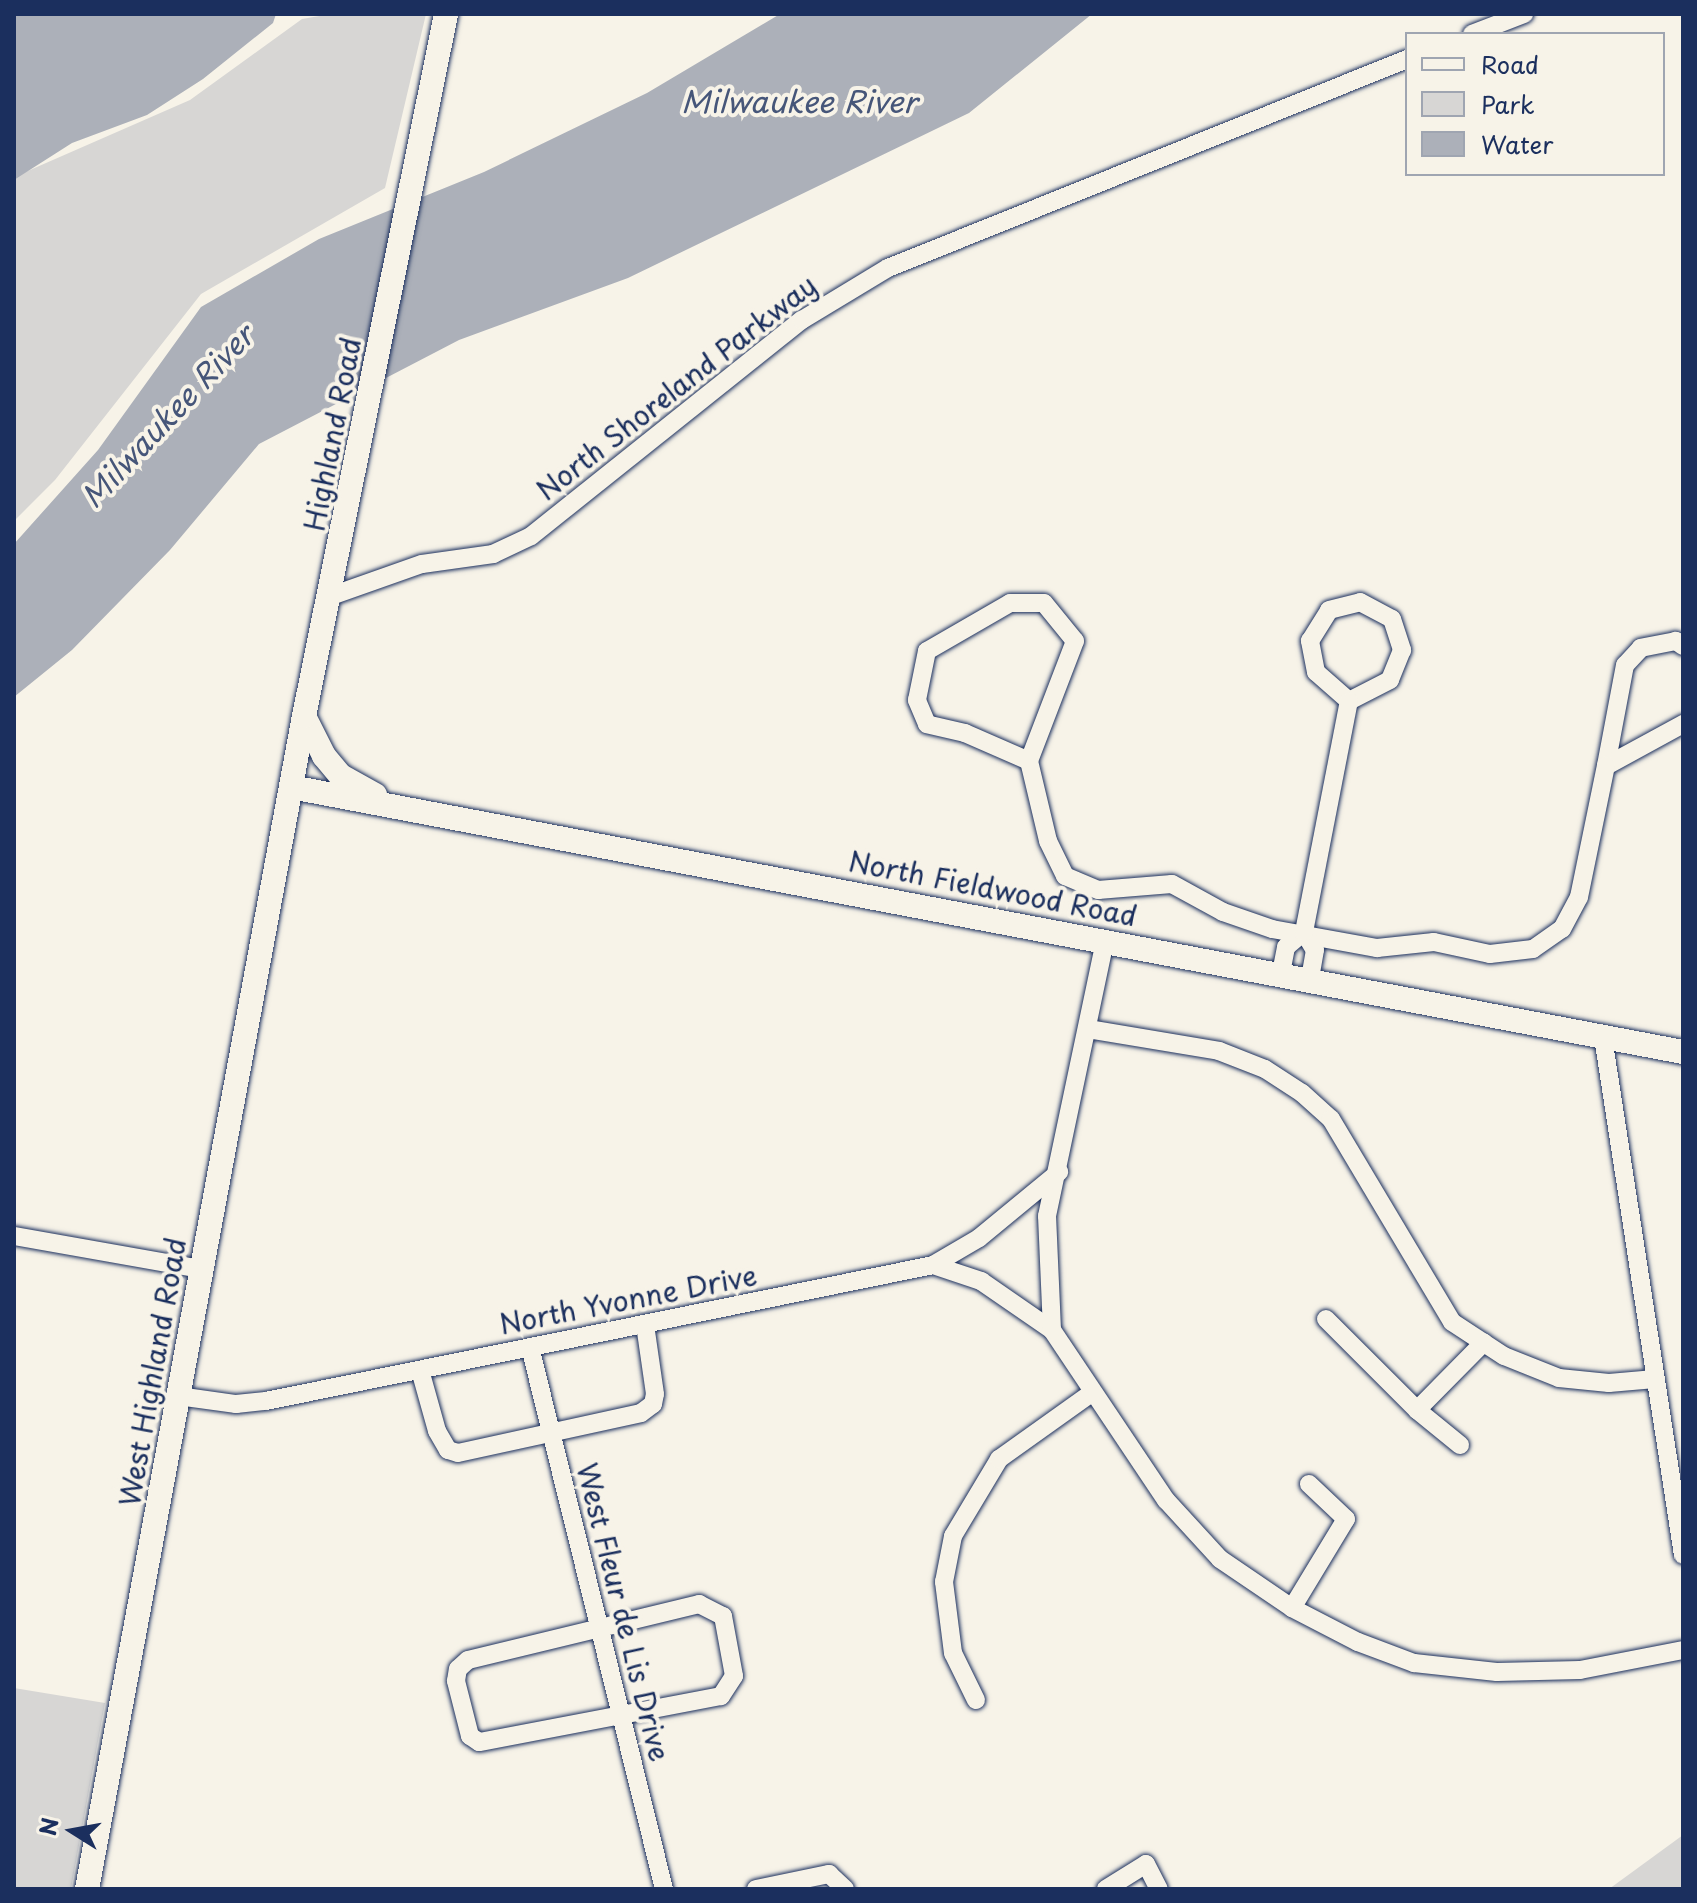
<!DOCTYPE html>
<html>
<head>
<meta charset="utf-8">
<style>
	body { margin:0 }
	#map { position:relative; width:1697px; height:1903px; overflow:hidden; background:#f7f3e8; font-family:"Playpen Sans",sans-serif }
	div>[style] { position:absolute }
	.green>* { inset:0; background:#d7d6d4 }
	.water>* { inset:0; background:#acb0b9 }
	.roads { filter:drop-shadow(0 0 2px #1b2f5e) drop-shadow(0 0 2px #1b2f5e) }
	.street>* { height:18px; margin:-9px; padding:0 9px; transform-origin:9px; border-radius:9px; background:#f7f3e8 }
	.secondary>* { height:24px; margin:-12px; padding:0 12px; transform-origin:12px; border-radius:12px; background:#f7f3e8 }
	span { translate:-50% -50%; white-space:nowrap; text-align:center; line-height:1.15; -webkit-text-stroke:8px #f7f3e8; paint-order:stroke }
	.street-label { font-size:28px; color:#1b2f5e }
	.water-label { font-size:30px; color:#465679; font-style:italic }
	.frame { position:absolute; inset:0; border:16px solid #1b2f5e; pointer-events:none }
	.legend { position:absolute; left:1405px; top:32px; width:260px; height:144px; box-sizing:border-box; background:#f7f3e8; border:2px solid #9fa5b1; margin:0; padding:10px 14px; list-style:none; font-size:24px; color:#1b2f5e }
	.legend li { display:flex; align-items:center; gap:16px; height:40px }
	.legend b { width:40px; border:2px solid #9fa5b1 }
	.north { position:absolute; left:32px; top:1791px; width:80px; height:80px; -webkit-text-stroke:6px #f7f3e8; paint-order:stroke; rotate:281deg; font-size:22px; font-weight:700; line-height:32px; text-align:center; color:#1b2f5e }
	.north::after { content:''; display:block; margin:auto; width:28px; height:36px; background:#1b2f5e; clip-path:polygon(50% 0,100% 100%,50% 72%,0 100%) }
</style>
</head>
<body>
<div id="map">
	<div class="green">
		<div style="clip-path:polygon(331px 14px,426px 14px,385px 188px,201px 294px,55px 480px,14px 521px,14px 177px,190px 100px,302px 19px)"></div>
		<div style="clip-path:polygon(14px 1688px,105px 1703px,71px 1889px,14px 1889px)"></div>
		<div style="clip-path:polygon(1683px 1835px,1683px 1889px,1609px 1889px)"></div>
	</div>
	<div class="water">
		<div style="clip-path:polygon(14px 14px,276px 14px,273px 23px,203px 79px,147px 115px,72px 143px,14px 180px)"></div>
		<div style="clip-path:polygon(780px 14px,1092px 14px,969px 113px,628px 278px,459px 340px,259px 444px,170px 550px,72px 650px,14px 697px,14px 544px,98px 450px,201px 307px,319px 239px,484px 172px,647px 93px)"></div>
	</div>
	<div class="roads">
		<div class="street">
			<div style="left:1472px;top:34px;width:56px;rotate:-21deg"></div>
			<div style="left:331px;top:596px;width:96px;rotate:-19.4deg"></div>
			<div style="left:422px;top:564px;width:72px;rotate:-8deg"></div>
			<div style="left:493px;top:554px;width:42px;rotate:-25.3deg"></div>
			<div style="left:531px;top:536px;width:347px;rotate:-38.6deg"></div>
			<div style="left:802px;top:320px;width:100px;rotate:-31.2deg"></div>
			<div style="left:888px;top:268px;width:560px;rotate:-21.93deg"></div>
			<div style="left:1360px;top:602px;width:36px;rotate:28deg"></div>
			<div style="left:1392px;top:619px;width:33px;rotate:72deg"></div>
			<div style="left:1402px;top:650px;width:32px;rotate:112deg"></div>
			<div style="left:1390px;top:680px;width:46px;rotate:152.9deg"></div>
			<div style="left:1349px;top:701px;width:44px;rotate:-138.7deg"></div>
			<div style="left:1316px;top:672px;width:32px;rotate:-101deg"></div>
			<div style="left:1310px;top:641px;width:36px;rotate:-58deg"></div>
			<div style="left:1329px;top:610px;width:32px;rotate:-14deg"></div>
			<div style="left:1683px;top:646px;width:9px;rotate:-144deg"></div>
			<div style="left:1676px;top:641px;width:36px;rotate:169deg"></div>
			<div style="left:1641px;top:648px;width:23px;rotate:133deg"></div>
			<div style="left:1625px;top:665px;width:103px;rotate:100.7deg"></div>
			<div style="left:1606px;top:766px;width:88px;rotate:-28.6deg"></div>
			<div style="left:1029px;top:761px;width:70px;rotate:-156.4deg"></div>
			<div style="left:965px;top:733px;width:39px;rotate:-167deg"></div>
			<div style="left:927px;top:724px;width:26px;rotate:-113deg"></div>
			<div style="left:917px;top:700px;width:50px;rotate:-78.5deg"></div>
			<div style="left:927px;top:651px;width:96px;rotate:-30deg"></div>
			<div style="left:1010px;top:603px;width:34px"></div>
			<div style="left:1044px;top:603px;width:49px;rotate:50.8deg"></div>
			<div style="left:1075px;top:641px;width:129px;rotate:111deg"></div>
			<div style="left:1029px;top:761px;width:82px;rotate:76.6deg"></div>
			<div style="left:1048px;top:841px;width:39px;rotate:64deg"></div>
			<div style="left:1065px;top:876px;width:36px;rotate:23deg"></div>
			<div style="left:1098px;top:890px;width:74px;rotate:-4.6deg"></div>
			<div style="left:1172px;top:884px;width:58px;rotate:28.8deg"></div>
			<div style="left:1223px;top:912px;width:52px;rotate:19.1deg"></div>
			<div style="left:1272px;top:929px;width:107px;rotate:10.3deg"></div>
			<div style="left:1377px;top:948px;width:57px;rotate:-6deg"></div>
			<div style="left:1434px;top:942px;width:57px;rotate:12.1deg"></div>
			<div style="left:1490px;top:954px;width:43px;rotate:-6.6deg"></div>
			<div style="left:1533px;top:949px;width:35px;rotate:-35deg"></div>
			<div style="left:1562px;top:929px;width:36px;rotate:-62deg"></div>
			<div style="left:1579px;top:897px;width:134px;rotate:-78.4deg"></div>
			<div style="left:1304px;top:932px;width:21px;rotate:59deg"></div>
			<div style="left:1315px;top:950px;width:28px;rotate:100deg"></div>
			<div style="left:1281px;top:973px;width:26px;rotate:-79deg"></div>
			<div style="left:1286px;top:947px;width:23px;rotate:-40deg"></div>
			<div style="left:1304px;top:932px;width:235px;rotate:-79deg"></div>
			<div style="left:1088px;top:1029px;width:133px;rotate:9.5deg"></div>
			<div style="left:1219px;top:1051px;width:49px;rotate:21.4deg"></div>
			<div style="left:1265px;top:1069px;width:44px;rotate:33deg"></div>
			<div style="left:1302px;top:1093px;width:39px;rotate:42deg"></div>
			<div style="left:1331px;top:1119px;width:236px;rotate:59.2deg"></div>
			<div style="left:1452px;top:1322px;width:62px;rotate:33.2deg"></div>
			<div style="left:1504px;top:1356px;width:59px;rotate:21.8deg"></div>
			<div style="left:1559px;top:1378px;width:50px;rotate:5.7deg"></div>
			<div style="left:1609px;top:1383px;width:46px;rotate:-5deg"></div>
			<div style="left:1603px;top:1037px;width:524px;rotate:81.22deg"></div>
			<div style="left:14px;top:1236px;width:190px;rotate:10deg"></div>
			<div style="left:933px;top:1265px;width:51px;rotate:18.4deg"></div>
			<div style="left:981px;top:1281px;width:86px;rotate:34.6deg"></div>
			<div style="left:1052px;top:1330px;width:205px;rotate:56.2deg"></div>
			<div style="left:1166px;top:1500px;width:80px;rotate:47.5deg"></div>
			<div style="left:1220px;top:1559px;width:87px;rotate:34.2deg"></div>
			<div style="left:1292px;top:1608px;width:74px;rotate:27.3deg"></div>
			<div style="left:1358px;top:1642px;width:60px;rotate:20.6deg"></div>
			<div style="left:1414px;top:1663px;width:83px;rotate:6.2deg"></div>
			<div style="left:1497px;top:1672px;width:83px;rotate:-1.4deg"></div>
			<div style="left:1580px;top:1670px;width:105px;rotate:-11deg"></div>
			<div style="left:1326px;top:1319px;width:129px;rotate:45deg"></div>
			<div style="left:1052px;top:1330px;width:114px;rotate:-92.5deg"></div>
			<div style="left:1047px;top:1216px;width:282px;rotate:-78.1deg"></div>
			<div style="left:530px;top:1347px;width:558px;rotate:76.11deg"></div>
			<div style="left:420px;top:1370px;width:63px;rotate:74.4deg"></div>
			<div style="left:437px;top:1431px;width:22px;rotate:60deg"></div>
			<div style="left:448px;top:1450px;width:10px;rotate:17deg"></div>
			<div style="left:458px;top:1453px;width:187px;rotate:-12.3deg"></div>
			<div style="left:641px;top:1413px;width:15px;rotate:-37deg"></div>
			<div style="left:653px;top:1404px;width:10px;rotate:-79deg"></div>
			<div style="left:655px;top:1394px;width:70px;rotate:-98.2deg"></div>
			<div style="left:178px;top:1396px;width:59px;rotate:7.9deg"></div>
			<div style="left:236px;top:1404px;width:30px;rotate:-6deg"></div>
			<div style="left:266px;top:1401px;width:681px;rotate:-11.52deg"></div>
			<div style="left:933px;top:1265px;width:53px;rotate:-30.4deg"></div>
			<div style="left:979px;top:1238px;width:104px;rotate:-39.5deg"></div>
			<div style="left:1460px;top:1445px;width:55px;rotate:-140.9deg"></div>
			<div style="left:1417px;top:1410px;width:95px;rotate:-45.4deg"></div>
			<div style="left:699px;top:1604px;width:27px;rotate:27deg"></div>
			<div style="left:723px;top:1616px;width:61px;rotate:79.6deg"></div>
			<div style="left:734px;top:1676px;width:24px;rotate:123deg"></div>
			<div style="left:721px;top:1696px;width:246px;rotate:169.2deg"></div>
			<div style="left:479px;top:1742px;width:11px;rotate:-146deg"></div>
			<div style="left:470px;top:1736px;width:57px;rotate:-104.3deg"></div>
			<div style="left:456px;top:1681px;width:12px;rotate:-81deg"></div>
			<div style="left:458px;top:1669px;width:13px;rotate:-42deg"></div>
			<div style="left:468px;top:1660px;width:238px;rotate:-13.6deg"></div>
			<div style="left:1292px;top:1608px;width:104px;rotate:-58.8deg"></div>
			<div style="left:1346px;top:1519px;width:51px;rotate:-136.6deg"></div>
			<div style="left:976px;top:1700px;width:52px;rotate:-116.1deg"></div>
			<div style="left:953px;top:1653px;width:72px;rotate:-97.2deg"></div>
			<div style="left:944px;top:1582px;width:47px;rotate:-78.9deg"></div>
			<div style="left:953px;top:1536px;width:90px;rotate:-59.1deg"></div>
			<div style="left:999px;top:1459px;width:115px;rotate:-35.5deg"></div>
			<div style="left:756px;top:1889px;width:75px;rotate:-11.6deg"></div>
			<div style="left:829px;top:1874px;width:22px;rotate:43deg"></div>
			<div style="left:1106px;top:1889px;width:47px;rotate:-32deg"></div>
			<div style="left:1146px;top:1864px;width:28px;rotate:63deg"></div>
		</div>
		<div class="secondary">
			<div style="left:304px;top:716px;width:45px;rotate:63.4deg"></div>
			<div style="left:324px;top:756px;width:26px;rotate:50deg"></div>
			<div style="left:341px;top:776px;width:39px;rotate:29deg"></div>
			<div style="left:291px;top:787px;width:1417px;rotate:10.78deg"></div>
			<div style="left:87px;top:1889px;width:1193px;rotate:-79.52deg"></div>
			<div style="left:304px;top:716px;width:716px;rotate:-78.56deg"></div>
		</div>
	</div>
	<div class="street-label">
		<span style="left:676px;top:387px;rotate:-38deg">North Shoreland Parkway</span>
		<span style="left:332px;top:434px;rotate:-79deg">Highland Road</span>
		<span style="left:993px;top:888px;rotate:11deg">North Fieldwood Road</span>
		<span style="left:628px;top:1299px;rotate:-11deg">North Yvonne Drive</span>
		<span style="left:152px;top:1372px;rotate:-80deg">West Highland Road</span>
		<span style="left:624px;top:1612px;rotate:76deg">West Fleur de Lis Drive</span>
	</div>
	<div class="water-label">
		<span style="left:799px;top:101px">Milwaukee River</span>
		<span style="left:167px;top:416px;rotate:-47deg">Milwaukee River</span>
	</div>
	<div class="frame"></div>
	<ul class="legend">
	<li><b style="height:10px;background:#f7f3e8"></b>Road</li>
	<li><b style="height:22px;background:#d7d6d4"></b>Park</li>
	<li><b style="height:22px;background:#acb0b9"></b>Water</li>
	</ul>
	<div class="north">N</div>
</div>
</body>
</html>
